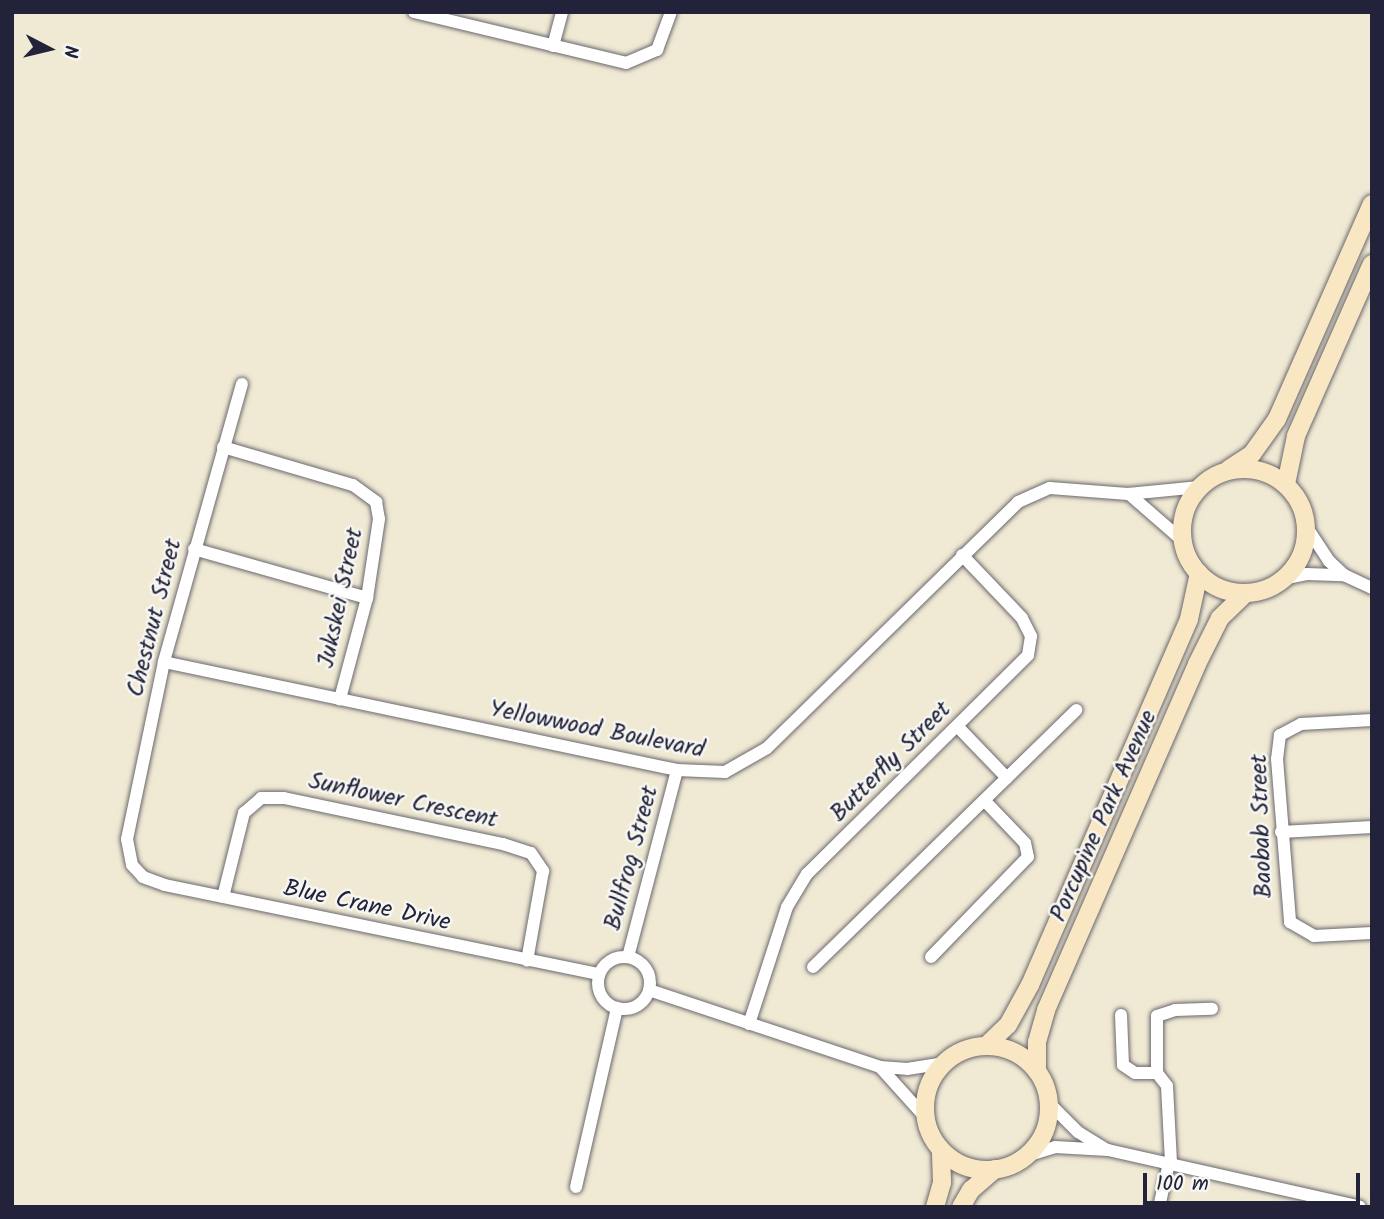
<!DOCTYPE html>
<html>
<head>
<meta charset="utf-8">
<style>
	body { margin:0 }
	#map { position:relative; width:1384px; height:1219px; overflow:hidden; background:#f0e9d3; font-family:Kalam,sans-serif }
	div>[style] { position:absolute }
	.roads { filter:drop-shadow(0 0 2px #6a6870) drop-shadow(0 0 2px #6a6870) }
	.street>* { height:12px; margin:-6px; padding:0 6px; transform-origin:6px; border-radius:6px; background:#fff }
	.street>.ring { margin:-6px; padding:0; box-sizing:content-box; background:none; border:12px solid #fff; border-radius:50% }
	.secondary>* { height:18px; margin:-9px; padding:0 9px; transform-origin:9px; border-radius:9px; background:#f9e7c3 }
	.secondary>.ring { margin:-9px; padding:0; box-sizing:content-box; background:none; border:18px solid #f9e7c3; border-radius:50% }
	span { translate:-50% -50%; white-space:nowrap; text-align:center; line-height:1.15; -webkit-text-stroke:5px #f6f6f2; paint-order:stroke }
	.street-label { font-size:24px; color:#22223b }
	.frame { position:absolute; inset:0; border:14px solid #22223b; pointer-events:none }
	.north { position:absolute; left:14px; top:14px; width:70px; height:70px; -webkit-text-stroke:5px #f6f6f2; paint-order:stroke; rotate:97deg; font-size:19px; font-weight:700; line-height:28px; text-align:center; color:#22223b }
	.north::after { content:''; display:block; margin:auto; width:24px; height:32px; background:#22223b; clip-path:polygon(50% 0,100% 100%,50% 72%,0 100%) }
	.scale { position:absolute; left:1143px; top:1173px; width:217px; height:32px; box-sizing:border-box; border:4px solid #22223b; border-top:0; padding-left:9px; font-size:21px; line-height:24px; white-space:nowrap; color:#22223b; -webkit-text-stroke:5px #f6f6f2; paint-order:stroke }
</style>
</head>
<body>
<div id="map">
	<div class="roads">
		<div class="street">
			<div style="left:414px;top:12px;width:218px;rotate:13.5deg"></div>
			<div style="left:626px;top:63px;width:34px;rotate:-23deg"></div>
			<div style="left:657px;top:50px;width:40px;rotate:-69.8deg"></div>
			<div style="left:553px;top:46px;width:35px;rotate:-75deg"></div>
			<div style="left:242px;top:384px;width:289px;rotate:105.7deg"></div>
			<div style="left:164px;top:662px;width:181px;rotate:101.8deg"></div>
			<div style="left:127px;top:839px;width:26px;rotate:79deg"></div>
			<div style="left:132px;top:865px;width:16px;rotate:47deg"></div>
			<div style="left:143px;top:877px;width:23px;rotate:20deg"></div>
			<div style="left:165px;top:885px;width:443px;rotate:11.6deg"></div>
			<div style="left:223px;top:447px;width:135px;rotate:16.3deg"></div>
			<div style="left:353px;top:485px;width:29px;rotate:36deg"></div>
			<div style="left:376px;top:502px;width:17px;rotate:80deg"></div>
			<div style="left:379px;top:519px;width:80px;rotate:98.6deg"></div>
			<div style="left:367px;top:598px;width:105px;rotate:105deg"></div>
			<div style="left:1129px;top:494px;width:72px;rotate:41deg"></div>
			<div style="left:1306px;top:526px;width:42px;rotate:56.7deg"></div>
			<div style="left:1329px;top:561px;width:21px;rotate:43deg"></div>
			<div style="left:1344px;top:575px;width:31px;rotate:25deg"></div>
			<div style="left:194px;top:549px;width:180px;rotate:15.8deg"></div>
			<div style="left:1283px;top:579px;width:24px;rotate:-12deg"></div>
			<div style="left:1306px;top:574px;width:38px;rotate:2deg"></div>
			<div style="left:164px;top:662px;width:524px;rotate:11.89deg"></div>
			<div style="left:677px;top:770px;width:48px;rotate:2.4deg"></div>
			<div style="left:725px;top:772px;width:48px;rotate:-29.7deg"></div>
			<div style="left:767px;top:748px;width:351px;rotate:-44.4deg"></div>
			<div style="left:1018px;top:502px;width:35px;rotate:-24deg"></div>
			<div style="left:1050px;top:488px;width:78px;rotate:4.4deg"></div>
			<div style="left:1128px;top:494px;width:72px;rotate:-5.6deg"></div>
			<div style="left:1372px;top:720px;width:71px;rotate:176.8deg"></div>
			<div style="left:1301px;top:724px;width:24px;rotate:152deg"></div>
			<div style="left:1280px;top:735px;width:24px;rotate:97deg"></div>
			<div style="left:1277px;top:759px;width:164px;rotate:85.4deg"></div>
			<div style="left:1290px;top:922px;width:28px;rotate:30deg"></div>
			<div style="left:1314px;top:936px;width:58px;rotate:-3deg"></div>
			<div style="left:957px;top:726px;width:72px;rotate:46.1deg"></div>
			<div style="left:1281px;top:832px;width:91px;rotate:-3.1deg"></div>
			<div style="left:223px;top:897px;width:87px;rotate:-76deg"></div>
			<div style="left:244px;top:813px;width:23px;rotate:-41deg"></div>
			<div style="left:261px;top:798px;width:23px"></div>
			<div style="left:284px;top:798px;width:224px;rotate:11.9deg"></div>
			<div style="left:503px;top:844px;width:29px;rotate:18deg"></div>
			<div style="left:531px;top:853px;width:22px;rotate:56deg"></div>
			<div style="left:543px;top:871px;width:91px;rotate:100.1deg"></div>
			<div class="ring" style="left:598px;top:957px;width:40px;height:40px"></div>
			<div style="left:628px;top:957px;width:193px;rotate:-75.3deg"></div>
			<div style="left:931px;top:957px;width:139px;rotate:-45.9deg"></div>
			<div style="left:1028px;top:857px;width:14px;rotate:-102deg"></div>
			<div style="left:1025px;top:843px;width:59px;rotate:-133.6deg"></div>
			<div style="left:813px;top:967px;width:368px;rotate:-44.3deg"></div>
			<div style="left:649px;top:990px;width:243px;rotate:18.4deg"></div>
			<div style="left:880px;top:1067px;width:27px;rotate:4deg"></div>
			<div style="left:907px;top:1069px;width:37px;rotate:-9deg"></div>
			<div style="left:1121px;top:1015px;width:50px;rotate:87.7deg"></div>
			<div style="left:1123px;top:1065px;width:14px;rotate:34deg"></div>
			<div style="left:1135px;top:1073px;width:22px"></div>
			<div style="left:1157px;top:1073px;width:16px;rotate:52deg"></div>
			<div style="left:1167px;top:1086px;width:77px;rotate:87deg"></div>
			<div style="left:749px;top:1024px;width:123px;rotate:-72deg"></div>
			<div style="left:787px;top:907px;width:39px;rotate:-59deg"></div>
			<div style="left:807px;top:874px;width:311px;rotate:-44.7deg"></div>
			<div style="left:1028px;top:655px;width:19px;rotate:-81deg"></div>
			<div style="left:1031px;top:636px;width:20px;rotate:-117deg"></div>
			<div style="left:1022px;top:618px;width:87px;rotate:-133.6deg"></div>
			<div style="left:880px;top:1067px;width:69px;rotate:48deg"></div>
			<div style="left:1157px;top:1073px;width:57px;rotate:-90deg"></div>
			<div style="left:1157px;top:1016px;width:19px;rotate:-18deg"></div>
			<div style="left:1175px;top:1010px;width:37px;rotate:-2deg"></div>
			<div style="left:1048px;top:1102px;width:42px;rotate:45deg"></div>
			<div style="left:1078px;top:1132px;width:31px;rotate:32deg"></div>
			<div style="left:1026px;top:1156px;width:30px;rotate:-17deg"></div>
			<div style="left:1055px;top:1147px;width:53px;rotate:3.2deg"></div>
			<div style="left:1108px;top:1150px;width:258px;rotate:12.7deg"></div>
			<div style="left:576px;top:1187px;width:184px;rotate:-77.1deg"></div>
			<div style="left:1159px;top:1207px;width:45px;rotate:-77.2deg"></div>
		</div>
		<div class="secondary">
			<div style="left:1229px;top:469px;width:27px;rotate:-33deg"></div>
			<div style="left:1252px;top:454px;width:43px;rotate:-54.5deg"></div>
			<div style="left:1277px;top:419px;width:235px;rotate:-66.2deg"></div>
			<div class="ring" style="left:1182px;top:469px;width:106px;height:106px"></div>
			<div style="left:1286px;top:484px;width:49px;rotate:-78.2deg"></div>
			<div style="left:1296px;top:436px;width:188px;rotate:-66.2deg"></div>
			<div style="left:987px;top:1045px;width:29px;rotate:-44deg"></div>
			<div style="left:1008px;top:1025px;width:46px;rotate:-61.2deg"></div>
			<div style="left:1030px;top:985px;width:399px;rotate:-66.5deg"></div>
			<div style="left:1189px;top:619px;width:47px;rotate:-77.7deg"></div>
			<div class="ring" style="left:925px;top:1046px;width:106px;height:106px"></div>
			<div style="left:1037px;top:1071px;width:29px;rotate:-90deg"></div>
			<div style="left:1037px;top:1042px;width:33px;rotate:-74deg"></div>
			<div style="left:1046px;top:1010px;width:378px;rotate:-66.4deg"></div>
			<div style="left:1197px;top:664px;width:51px;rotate:-63.4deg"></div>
			<div style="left:1220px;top:618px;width:36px;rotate:-44deg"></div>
			<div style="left:935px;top:1207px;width:26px;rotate:-74deg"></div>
			<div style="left:942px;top:1182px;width:32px;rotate:-92deg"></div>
			<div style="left:961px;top:1207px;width:20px;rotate:-60deg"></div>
			<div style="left:971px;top:1190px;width:32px;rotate:-41deg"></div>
		</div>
	</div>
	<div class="street-label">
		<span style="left:341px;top:598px;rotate:-78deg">Jukskei Street</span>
		<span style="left:155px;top:618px;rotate:-76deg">Chestnut Street</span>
		<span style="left:597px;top:730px;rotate:11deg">Yellowwood Boulevard</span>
		<span style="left:891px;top:762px;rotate:-45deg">Butterfly Street</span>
		<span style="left:403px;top:801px;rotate:12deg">Sunflower Crescent</span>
		<span style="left:1104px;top:816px;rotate:-66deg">Porcupine Park Avenue</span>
		<span style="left:1262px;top:826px;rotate:-92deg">Baobab Street</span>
		<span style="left:632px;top:858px;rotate:-75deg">Bullfrog Street</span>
		<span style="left:367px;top:906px;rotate:12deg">Blue Crane Drive</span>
	</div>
	<div class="frame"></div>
	<div class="north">N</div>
	<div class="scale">100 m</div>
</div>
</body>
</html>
